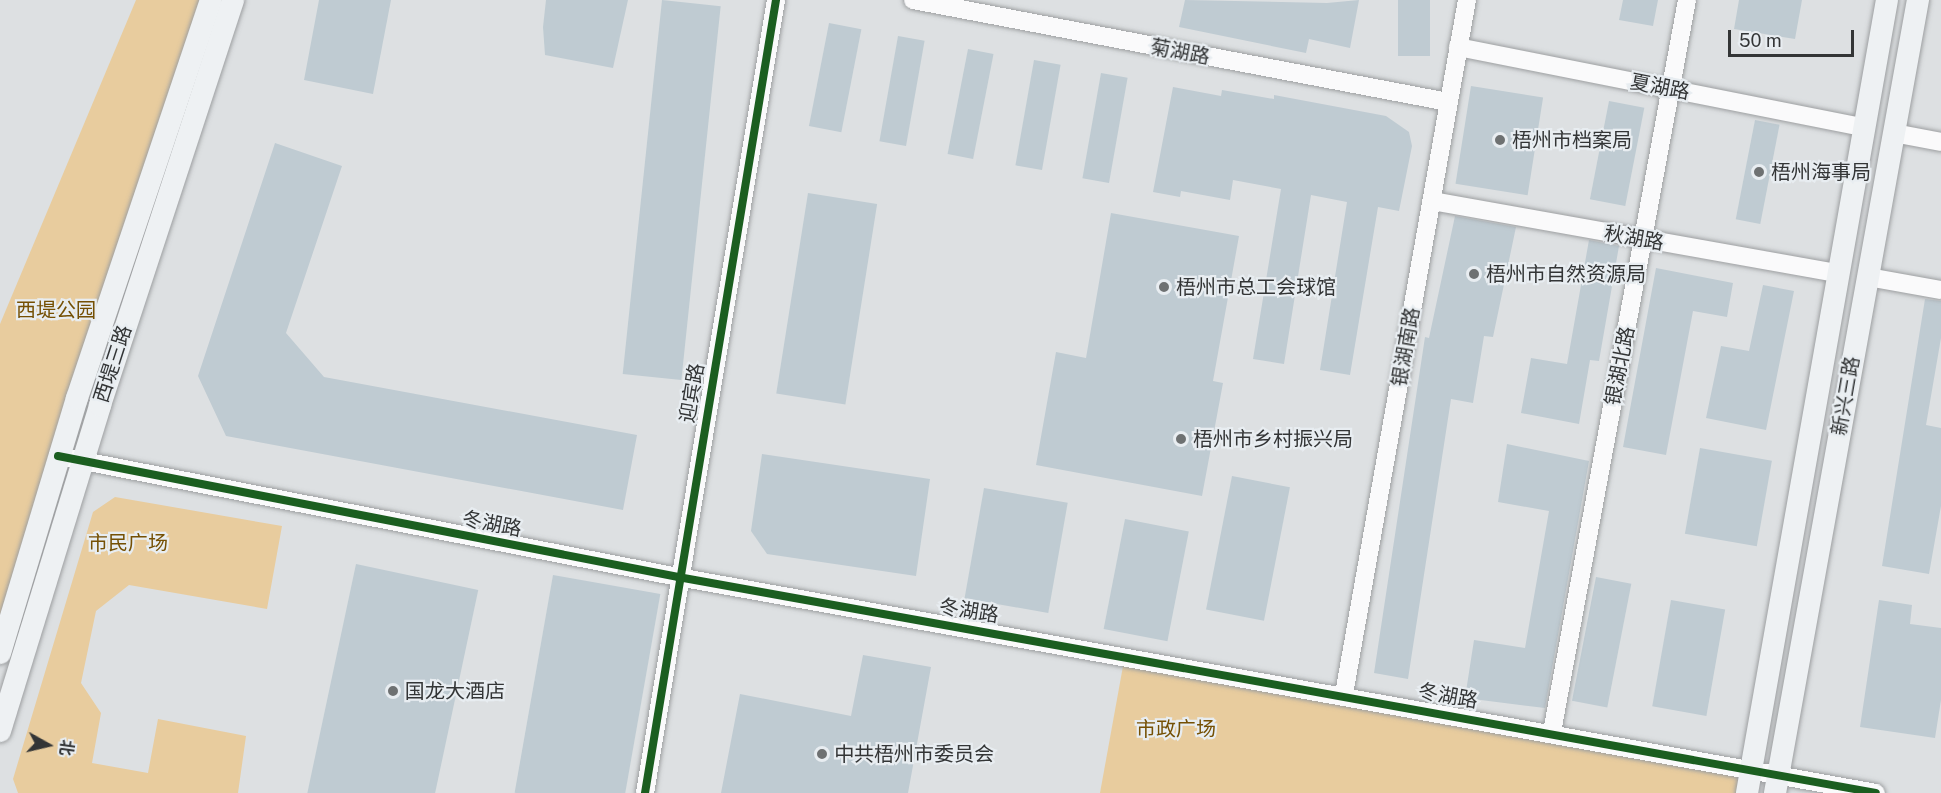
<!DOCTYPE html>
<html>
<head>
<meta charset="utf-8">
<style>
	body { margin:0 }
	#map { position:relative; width:1941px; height:793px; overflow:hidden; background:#dde0e2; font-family:"Public Sans","Noto Sans SC",sans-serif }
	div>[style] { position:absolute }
	.green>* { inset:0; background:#e8cc9e }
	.building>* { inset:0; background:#bfcbd2; transform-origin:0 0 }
	.roads { filter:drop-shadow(0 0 2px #9d9fa1) drop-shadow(0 0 2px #9d9fa1) }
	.minor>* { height:18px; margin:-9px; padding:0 9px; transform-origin:9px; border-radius:9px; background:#fafafb }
	.major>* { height:22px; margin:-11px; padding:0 11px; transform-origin:11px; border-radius:11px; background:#eef1f3 }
	.cycleway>* { height:8px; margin:-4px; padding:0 4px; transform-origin:4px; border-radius:4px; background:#1b5e20 }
	.dots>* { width:16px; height:16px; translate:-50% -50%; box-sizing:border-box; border:3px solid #e8edf1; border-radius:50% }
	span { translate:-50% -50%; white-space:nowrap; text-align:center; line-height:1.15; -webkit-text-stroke:4.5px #e8edf1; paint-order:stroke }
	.street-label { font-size:20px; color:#333536 }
	.poi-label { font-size:20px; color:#333536 }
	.left { translate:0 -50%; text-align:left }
	.park-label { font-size:20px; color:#755004 }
	.north { position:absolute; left:18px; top:715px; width:60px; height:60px; -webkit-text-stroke:4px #e8edf1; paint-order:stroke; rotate:98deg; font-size:16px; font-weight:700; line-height:24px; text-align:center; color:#333536 }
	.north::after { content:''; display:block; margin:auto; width:21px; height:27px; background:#333536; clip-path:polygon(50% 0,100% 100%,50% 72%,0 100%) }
	.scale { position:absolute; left:1728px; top:30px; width:126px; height:27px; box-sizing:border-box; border:3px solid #333536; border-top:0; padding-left:8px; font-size:18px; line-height:21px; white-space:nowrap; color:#333536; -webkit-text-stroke:4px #e8edf1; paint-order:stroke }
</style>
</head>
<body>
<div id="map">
	<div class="green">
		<div style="clip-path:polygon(136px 0,211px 0,0 653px,0 324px)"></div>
		<div style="clip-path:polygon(115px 497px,282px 526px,267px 609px,129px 585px,96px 611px,81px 683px,101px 713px,92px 763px,148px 773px,158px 719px,246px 736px,238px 793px,18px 793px,13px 779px,93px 512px)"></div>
		<div style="clip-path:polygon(1125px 655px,1752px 768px,1747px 793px,1100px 793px)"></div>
	</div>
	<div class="building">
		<div style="clip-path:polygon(319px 0,391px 0,373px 94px,304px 80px)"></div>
		<div style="clip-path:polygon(546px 0,628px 0,613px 68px,545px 55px,543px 27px)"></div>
		<div style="left:662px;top:0;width:59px;height:376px;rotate:6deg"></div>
		<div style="clip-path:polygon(1185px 0,1327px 3px,1359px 0,1350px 48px,1309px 39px,1306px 53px,1179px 27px)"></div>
		<div style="left:1398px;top:0;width:32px;height:56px"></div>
		<div style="clip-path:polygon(1623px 0,1658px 0,1653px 26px,1619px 20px)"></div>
		<div style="clip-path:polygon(1739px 0,1802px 0,1795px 39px,1734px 29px)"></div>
		<div style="left:829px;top:23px;width:33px;height:105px;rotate:11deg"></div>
		<div style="left:898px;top:36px;width:27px;height:107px;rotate:10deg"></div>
		<div style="left:968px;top:49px;width:26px;height:107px;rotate:11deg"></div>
		<div style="left:1034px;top:60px;width:27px;height:107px;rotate:10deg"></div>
		<div style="left:1101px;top:73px;width:27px;height:107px;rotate:10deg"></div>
		<div style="left:1471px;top:86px;width:73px;height:99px;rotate:9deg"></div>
		<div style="clip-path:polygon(1173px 87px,1221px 96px,1222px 90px,1274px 99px,1274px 95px,1386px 116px,1409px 132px,1412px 146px,1399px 211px,1378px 207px,1350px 375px,1320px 370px,1347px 202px,1311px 195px,1284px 364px,1253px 359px,1281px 189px,1233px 180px,1230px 200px,1181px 191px,1180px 197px,1153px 192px)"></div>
		<div style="left:1609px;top:101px;width:36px;height:100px;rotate:11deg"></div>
		<div style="left:1755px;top:120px;width:25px;height:101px;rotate:11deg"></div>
		<div style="clip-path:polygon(275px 143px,342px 166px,286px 333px,324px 377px,637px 435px,623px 510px,226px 436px,198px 376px)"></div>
		<div style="left:808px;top:193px;width:70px;height:203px;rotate:9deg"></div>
		<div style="clip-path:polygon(1111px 213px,1239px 236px,1213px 381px,1223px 383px,1202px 496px,1036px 465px,1056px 352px,1086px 358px)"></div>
		<div style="clip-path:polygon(1455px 216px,1516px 227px,1493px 337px,1484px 336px,1473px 403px,1451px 399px,1408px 679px,1374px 673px,1425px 337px,1429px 338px)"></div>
		<div style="clip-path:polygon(1589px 240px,1619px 246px,1599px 361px,1590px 360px,1579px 424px,1521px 413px,1531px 358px,1567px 364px)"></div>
		<div style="clip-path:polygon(1656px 268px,1733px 283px,1727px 317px,1693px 311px,1666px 455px,1623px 447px)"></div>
		<div style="clip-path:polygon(1763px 285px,1794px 291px,1766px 430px,1706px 418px,1721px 346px,1749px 351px)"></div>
		<div style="clip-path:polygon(1925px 299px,1941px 301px,1941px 338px,1926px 425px,1941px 428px,1941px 506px,1929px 574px,1882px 566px)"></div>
		<div style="clip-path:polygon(1507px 444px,1589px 461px,1545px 708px,1465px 698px,1474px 640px,1525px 648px,1549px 511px,1498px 502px)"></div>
		<div style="left:1700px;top:448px;width:73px;height:87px;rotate:10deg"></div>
		<div style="clip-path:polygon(762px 454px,930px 479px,916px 576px,767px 554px,751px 531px)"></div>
		<div style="left:1232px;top:476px;width:59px;height:136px;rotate:11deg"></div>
		<div style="left:984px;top:488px;width:85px;height:112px;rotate:10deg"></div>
		<div style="left:1125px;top:519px;width:65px;height:112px;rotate:11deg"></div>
		<div style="left:356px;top:564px;width:125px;height:234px;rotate:12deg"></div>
		<div style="left:553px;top:575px;width:109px;height:221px;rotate:10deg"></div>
		<div style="left:1596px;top:577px;width:36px;height:126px;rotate:11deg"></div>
		<div style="left:1671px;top:600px;width:55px;height:108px;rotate:10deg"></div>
		<div style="clip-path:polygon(1879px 600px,1912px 605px,1910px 624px,1941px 628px,1941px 700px,1935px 738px,1860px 727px)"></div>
		<div style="clip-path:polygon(863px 655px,931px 667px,908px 793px,721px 793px,740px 694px,851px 716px)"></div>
	</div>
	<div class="roads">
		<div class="minor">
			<div style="left:913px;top:0;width:545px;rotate:10.79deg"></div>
			<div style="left:1458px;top:47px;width:413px;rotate:11.2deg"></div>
			<div style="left:1894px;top:133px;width:48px;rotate:10.8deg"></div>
			<div style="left:1432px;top:201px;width:411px;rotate:10.1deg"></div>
			<div style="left:1868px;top:277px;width:74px;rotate:10.1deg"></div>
			<div style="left:58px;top:456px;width:632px;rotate:11.04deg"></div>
			<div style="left:678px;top:577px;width:1217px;rotate:10.22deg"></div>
			<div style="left:1344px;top:694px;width:705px;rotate:-79.95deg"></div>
			<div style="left:1552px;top:732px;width:744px;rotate:-79.55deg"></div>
			<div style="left:645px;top:793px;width:804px;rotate:-80.62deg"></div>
		</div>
		<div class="major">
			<div style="left:0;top:653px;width:266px;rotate:-73.2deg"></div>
			<div style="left:77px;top:398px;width:420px;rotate:-71.4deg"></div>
			<div style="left:0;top:731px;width:341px;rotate:-72.9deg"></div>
			<div style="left:100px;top:405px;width:426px;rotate:-71.8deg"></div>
			<div style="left:1747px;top:793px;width:805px;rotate:-79.99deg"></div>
			<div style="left:1775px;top:793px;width:806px;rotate:-79.78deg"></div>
		</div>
	</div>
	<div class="cycleway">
		<div style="left:58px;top:456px;width:632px;rotate:11.04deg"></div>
		<div style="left:678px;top:577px;width:1217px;rotate:10.22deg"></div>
		<div style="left:645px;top:793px;width:804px;rotate:-80.62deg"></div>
	</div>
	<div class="dots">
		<div style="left:1500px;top:140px;background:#6e7172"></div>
		<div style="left:1759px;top:172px;background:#6e7172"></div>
		<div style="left:1474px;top:274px;background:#6e7172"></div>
		<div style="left:1164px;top:287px;background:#6e7172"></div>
		<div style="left:1181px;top:439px;background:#6e7172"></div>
		<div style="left:393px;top:691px;background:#6e7172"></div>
		<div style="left:822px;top:754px;background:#6e7172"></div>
	</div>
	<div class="street-label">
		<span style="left:1180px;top:52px;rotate:11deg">菊湖路</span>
		<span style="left:1660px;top:87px;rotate:11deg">夏湖路</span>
		<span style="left:1634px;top:238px;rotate:10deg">秋湖路</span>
		<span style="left:1406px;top:347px;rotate:-80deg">银湖南路</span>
		<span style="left:113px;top:364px;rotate:-72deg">西堤三路</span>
		<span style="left:1620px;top:366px;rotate:-79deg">银湖北路</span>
		<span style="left:692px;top:393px;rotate:-80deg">迎宾路</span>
		<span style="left:1846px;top:396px;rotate:-80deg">新兴三路</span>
		<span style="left:492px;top:524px;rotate:11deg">冬湖路</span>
		<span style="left:969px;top:611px;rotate:9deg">冬湖路</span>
		<span style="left:1448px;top:696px;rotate:10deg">冬湖路</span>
	</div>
	<div class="poi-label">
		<span class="left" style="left:1512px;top:140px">梧州市档案局</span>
		<span class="left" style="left:1771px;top:172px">梧州海事局</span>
		<span class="left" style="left:1486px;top:274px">梧州市自然资源局</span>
		<span class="left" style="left:1176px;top:287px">梧州市总工会球馆</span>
		<span class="left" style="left:1193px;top:439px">梧州市乡村振兴局</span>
		<span class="left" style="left:405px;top:691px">国龙大酒店</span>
		<span class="left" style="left:834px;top:754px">中共梧州市委员会</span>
	</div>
	<div class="park-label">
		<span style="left:56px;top:310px">西堤公园</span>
		<span style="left:128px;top:543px">市民广场</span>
		<span style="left:1176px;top:729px">市政广场</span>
	</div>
	<div class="north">北</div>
	<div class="scale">50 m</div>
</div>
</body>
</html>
